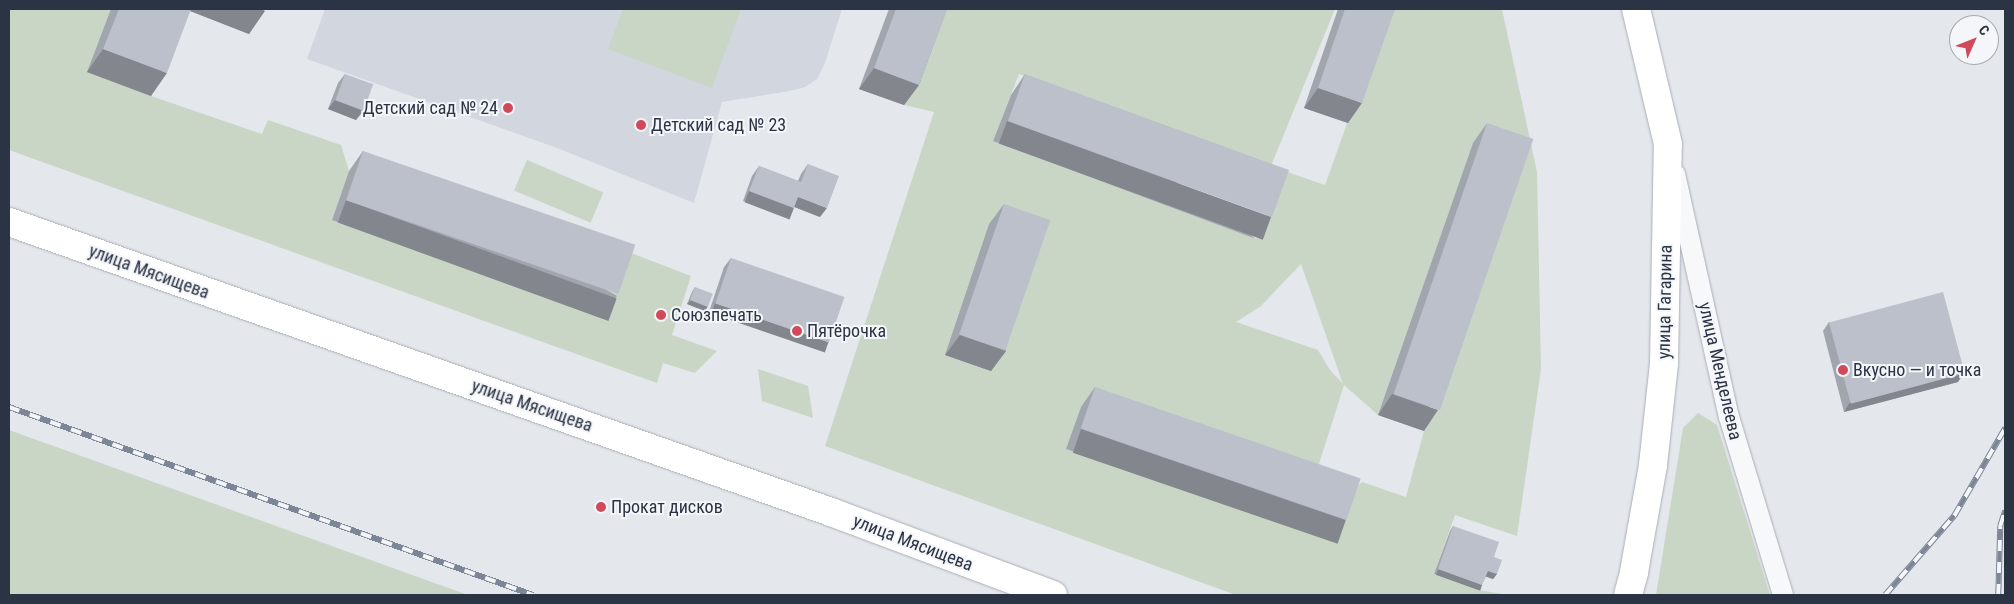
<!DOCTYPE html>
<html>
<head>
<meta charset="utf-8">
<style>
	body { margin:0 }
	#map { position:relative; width:2014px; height:604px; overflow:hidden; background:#e4e7ec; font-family:"Roboto Condensed",sans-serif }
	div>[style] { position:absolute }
	.built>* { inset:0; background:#d2d6de }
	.green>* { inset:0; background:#c9d6c5; transform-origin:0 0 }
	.roads { filter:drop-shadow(0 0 1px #a9aeb7) drop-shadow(0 0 1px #a9aeb7) }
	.minor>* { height:20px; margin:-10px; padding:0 10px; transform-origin:10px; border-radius:10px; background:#f7f8fa }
	.secondary>* { height:28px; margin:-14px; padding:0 14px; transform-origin:14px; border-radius:14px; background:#fff }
	.primary>* { height:28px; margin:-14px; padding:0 14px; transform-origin:14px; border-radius:14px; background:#fff }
	.rail>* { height:5.5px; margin-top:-2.75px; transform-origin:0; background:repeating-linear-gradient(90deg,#f4f6f9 0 11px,#7d8696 0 22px); box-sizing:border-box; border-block:1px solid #7d8696 }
	.wall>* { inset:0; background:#a1a5ae }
	.shaded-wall>* { inset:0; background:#83868d; transform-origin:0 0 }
	.building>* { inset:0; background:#bbc0ca; transform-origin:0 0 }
	.dots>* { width:14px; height:14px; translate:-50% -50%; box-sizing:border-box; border:2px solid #f4f6f9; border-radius:50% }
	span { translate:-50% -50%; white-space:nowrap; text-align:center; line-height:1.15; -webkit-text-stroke:4px #f4f6f9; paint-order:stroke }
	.poi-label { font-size:18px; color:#2b3445 }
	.right { translate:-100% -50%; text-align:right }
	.left { translate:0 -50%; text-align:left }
	.street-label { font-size:18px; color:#2b3445 }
	.frame { position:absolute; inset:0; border:10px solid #2b3445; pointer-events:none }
	.north { position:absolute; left:1949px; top:15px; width:50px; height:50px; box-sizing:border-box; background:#f4f6f9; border:1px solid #a4a8b1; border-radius:50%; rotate:46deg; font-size:14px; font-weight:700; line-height:20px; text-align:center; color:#2b3445 }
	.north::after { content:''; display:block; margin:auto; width:18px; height:22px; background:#d1495b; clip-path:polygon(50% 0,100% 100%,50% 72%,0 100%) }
</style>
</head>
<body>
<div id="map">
	<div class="built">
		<div style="clip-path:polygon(325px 9px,842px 9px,825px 63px,817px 79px,805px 87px,790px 91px,722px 102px,694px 203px,557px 148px,307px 59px)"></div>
	</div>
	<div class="green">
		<div style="clip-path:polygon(9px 9px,111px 9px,151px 96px,262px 134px,268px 120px,341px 145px,349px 171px,332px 220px,631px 253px,691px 276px,672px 335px,717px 351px,695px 373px,663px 363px,657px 383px,9px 150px)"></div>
		<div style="clip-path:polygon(623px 9px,741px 9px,712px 88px,608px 49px)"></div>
		<div style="clip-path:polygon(evenodd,941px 9px,1335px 9px,1271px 166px,1019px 74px,993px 141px,1256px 239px,1284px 171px,1325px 185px,1388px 9px,1502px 9px,1537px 172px,1541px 369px,1517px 536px,1455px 515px,1434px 574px,1479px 590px,1508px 595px,1236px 595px,825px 446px,934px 112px,904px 105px,941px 9px,1473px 144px,1519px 160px,1424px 431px,1406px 497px,1362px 482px,1347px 497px,1332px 539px,1067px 449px,1081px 407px,1318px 467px,1344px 385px,1378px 415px,1473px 144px,941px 9px,995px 215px,1042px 231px,946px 355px,989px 225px,995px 215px,941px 9px,1301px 264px,1343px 384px,1330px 370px,1318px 350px,1236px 322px,1261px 306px,1301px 264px)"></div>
		<div style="left:527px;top:160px;width:83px;height:33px;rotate:23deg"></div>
		<div style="clip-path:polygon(758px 369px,808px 386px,813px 418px,762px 401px)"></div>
		<div style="clip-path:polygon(1698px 413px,1717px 425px,1770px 595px,1656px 595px,1683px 428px)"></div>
		<div style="clip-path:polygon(9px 430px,468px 595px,9px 595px)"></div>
	</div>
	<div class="roads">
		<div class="minor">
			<div style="left:1675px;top:174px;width:249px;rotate:77.5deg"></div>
			<div style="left:1729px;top:417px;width:186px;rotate:73.1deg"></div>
		</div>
		<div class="secondary">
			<div style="left:9px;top:222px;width:872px;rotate:19.43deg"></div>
			<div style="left:831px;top:512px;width:237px;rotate:20.5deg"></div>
		</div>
		<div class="primary">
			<div style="left:1628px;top:595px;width:24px;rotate:-75deg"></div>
			<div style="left:1634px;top:572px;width:109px;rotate:-79.9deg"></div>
			<div style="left:1653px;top:465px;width:102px;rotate:-83.8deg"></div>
			<div style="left:1664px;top:364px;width:220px;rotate:-89deg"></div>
			<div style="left:1668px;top:144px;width:139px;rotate:-103.3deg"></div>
		</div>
	</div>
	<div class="rail">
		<div style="left:9px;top:407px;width:557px;rotate:19.74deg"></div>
		<div style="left:1885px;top:595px;width:105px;rotate:-48.9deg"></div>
		<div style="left:1954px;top:516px;width:102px;rotate:-59.9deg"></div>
		<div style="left:1998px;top:595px;width:69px;rotate:-88.3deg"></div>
		<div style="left:2000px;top:526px;width:16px;rotate:-72deg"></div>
	</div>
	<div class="wall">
		<div style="clip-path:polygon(111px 9px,265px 9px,249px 34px,190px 11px,151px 96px,87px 72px)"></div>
		<div style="clip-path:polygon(889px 9px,947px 9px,919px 85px,904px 105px,859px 89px)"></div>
		<div style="clip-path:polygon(1338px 9px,1395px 9px,1348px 123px,1304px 108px)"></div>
		<div style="clip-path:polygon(345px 74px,363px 111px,356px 120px,328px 109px,338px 83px)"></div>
		<div style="clip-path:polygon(1025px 74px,1256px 239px,993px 141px,1011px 95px)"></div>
		<div style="clip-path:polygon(1487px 123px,1424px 431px,1378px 415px,1473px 143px)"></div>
		<div style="clip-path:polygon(363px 151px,617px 296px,603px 316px,332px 220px,349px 171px)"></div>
		<div style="clip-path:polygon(808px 164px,820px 217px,794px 207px,788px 218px,743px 201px,752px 176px,759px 166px,798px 181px,801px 174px)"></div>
		<div style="clip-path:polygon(1004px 204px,1006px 351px,991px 371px,945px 355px,989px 224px)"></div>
		<div style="clip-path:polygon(731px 258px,829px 342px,823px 351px,709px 312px,724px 267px)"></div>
		<div style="clip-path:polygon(695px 287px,705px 311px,687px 304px,692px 292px)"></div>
		<div style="clip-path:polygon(1829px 322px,1958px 382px,1844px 412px,1823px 331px)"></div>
		<div style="clip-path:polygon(1095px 387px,1346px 519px,1332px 540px,1066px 449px,1081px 407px)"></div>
		<div style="clip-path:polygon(1453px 526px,1494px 557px,1497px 574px,1493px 579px,1486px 576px,1479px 590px,1434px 574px,1450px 531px)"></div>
	</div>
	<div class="shaded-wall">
		<div style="clip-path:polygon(185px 9px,260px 9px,265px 11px,249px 34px)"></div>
		<div style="clip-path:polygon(103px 49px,167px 73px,151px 96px,87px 72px)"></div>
		<div style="clip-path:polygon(874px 68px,919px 85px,904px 105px,859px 89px)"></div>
		<div style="clip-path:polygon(1318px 88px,1362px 103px,1348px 123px,1304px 108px)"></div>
		<div style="clip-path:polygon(335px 100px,363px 111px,356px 120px,328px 109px)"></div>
		<div style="left:1007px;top:121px;width:281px;height:24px;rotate:20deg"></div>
		<div style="left:749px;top:191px;width:48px;height:12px;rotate:21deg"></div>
		<div style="clip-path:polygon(798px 197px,827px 208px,820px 217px,792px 206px)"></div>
		<div style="left:346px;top:200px;width:288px;height:24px;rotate:20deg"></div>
		<div style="clip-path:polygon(691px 300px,708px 306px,705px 311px,687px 304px)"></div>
		<div style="left:715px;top:303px;width:120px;height:11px;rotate:19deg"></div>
		<div style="clip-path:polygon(960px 335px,1006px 351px,991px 371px,945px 355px)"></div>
		<div style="clip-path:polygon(1964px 373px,1958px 382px,1844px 412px,1850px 402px)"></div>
		<div style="clip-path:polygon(1392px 394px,1438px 410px,1424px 431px,1378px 415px)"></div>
		<div style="left:1081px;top:429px;width:280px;height:25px;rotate:19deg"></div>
		<div style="left:1438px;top:569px;width:47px;height:6px;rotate:20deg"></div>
		<div style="clip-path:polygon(1488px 571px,1497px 574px,1493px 579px,1484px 576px)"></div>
	</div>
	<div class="building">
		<div style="clip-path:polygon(119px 9px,191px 9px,167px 73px,103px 49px)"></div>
		<div style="clip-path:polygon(896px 9px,947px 9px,919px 85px,874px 68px)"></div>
		<div style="clip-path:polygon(1345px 9px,1395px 9px,1362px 103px,1318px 88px)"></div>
		<div style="left:345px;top:74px;width:30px;height:28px;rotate:20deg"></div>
		<div style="left:1025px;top:74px;width:281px;height:50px;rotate:20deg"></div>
		<div style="left:1487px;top:123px;width:49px;height:287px;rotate:19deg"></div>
		<div style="left:363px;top:151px;width:288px;height:52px;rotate:19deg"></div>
		<div style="clip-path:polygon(808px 164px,839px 176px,827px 208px,798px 197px,794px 208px,749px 191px,759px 166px,801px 182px)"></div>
		<div style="left:1004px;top:204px;width:49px;height:138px;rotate:19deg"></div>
		<div style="left:731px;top:258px;width:120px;height:48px;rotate:19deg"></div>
		<div style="left:695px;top:287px;width:19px;height:14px;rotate:21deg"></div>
		<div style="left:1943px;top:292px;width:84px;height:118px;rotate:75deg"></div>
		<div style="left:1095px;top:387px;width:281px;height:44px;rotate:19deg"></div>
		<div style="clip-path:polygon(1453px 526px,1499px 542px,1494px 557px,1502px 560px,1497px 574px,1488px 571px,1482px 585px,1438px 569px)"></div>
	</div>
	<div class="dots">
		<div style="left:508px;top:108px;background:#d1495b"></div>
		<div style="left:641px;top:125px;background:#d1495b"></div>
		<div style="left:661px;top:315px;background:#d1495b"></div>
		<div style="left:797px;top:331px;background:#d1495b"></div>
		<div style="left:1843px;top:370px;background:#d1495b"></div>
		<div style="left:601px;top:507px;background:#d1495b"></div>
	</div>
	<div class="poi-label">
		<span class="right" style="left:498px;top:108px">Детский сад № 24</span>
		<span class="left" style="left:651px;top:125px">Детский сад № 23</span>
		<span class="left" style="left:671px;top:315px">Союзпечать</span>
		<span class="left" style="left:807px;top:331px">Пятёрочка</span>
		<span class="left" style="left:1853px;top:370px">Вкусно — и точка</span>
		<span class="left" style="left:611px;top:507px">Прокат дисков</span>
	</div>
	<div class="street-label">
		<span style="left:149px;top:272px;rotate:20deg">улица Мясищева</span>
		<span style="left:1665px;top:302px;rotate:-89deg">улица Гагарина</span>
		<span style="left:1720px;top:371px;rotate:77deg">улица Менделеева</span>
		<span style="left:532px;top:406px;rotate:19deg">улица Мясищева</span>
		<span style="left:913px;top:543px;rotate:21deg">улица Мясищева</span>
	</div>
	<div class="frame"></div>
	<div class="north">С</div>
</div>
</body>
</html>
